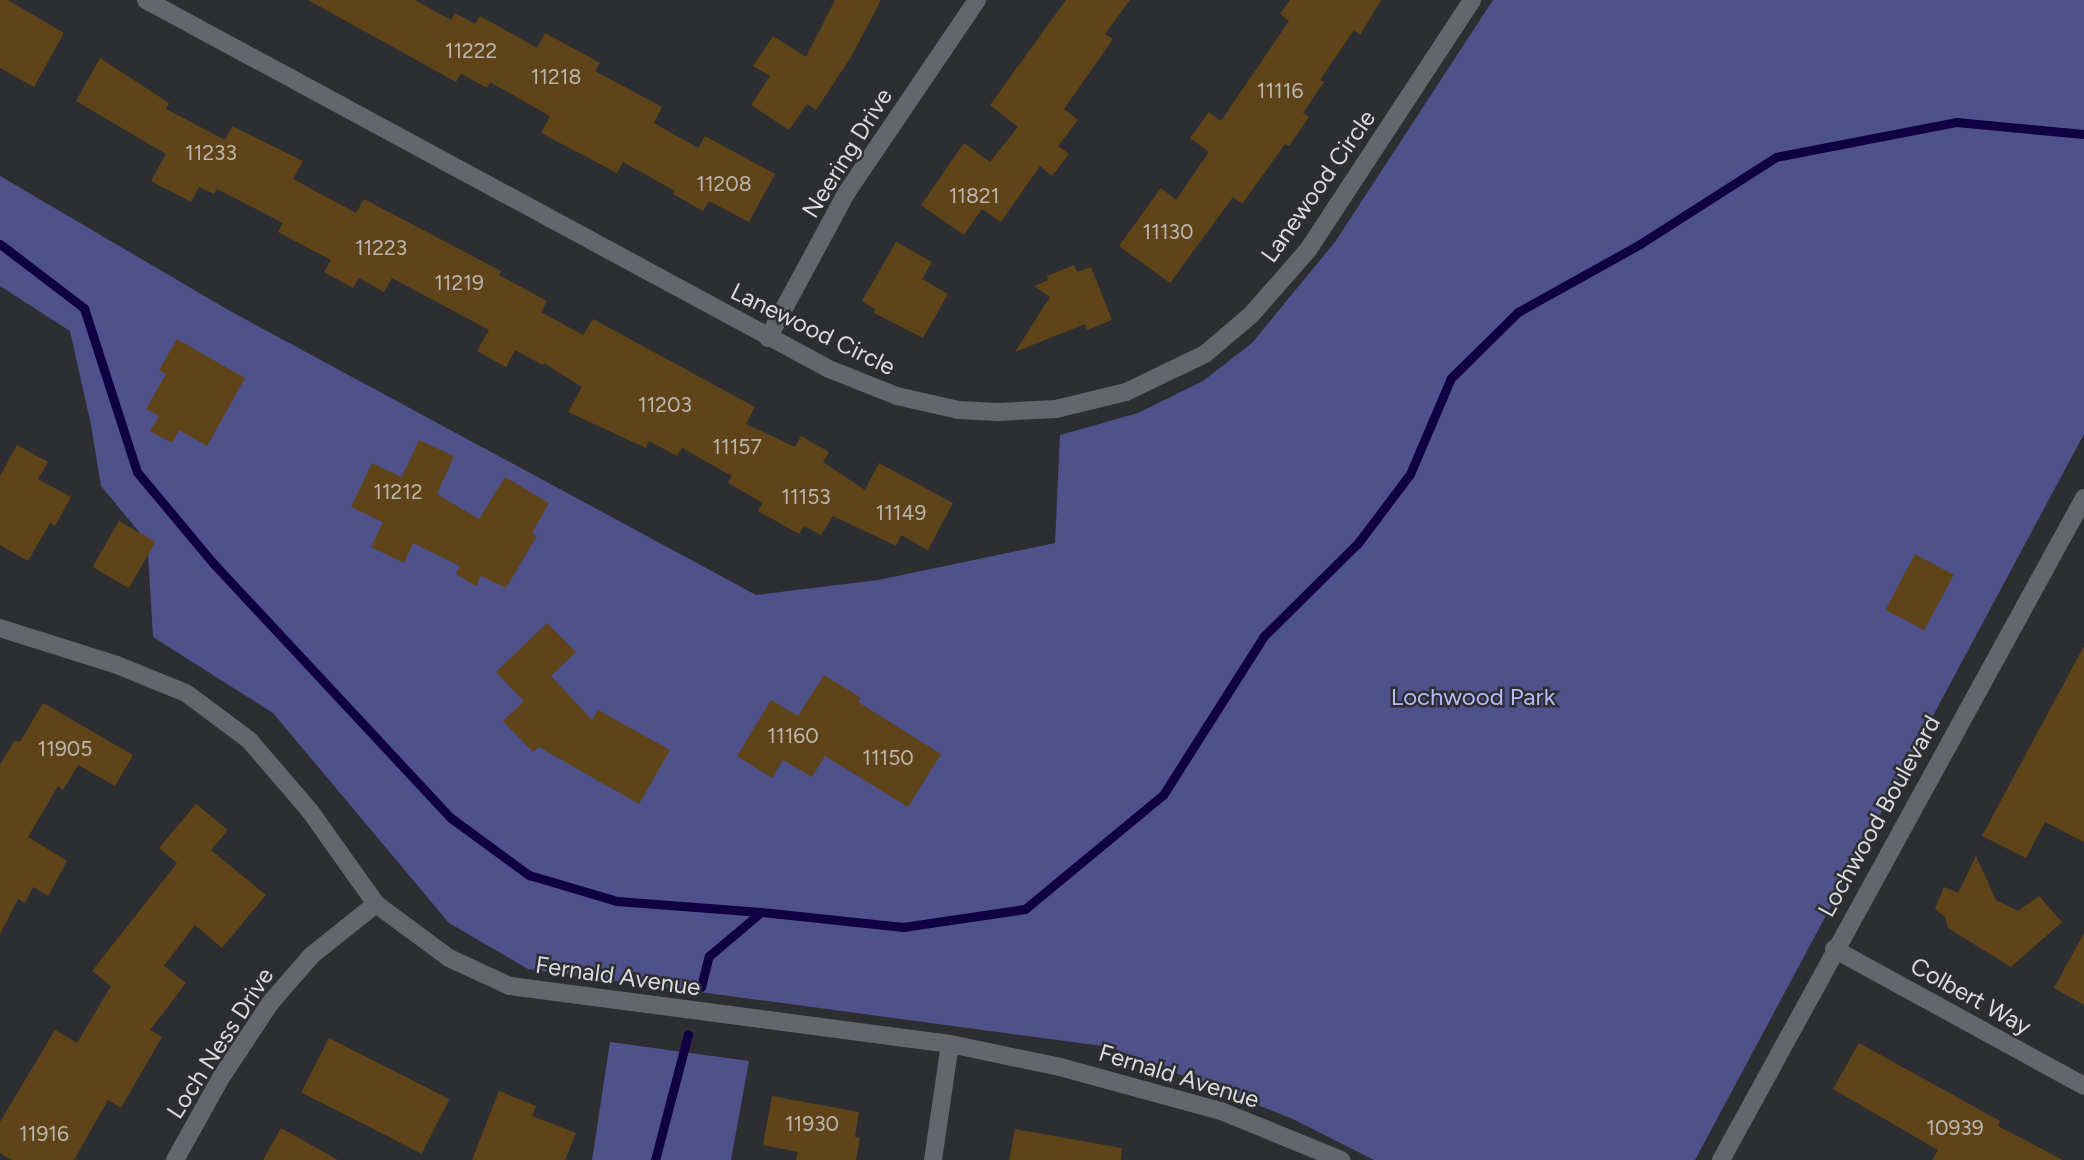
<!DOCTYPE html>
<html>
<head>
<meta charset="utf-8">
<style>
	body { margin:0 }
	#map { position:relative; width:2084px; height:1160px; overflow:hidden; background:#2d2e32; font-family:Figtree,sans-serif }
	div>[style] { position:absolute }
	.green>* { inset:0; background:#4f518b }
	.stream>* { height:9px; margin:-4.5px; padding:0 4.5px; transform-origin:4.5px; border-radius:4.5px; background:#100043 }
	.building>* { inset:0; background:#5f4419; transform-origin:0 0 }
	.minor>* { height:18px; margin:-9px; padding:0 9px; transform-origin:9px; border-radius:9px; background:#65666b }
	.tertiary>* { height:18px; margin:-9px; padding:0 9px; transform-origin:9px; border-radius:9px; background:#65666b }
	span { translate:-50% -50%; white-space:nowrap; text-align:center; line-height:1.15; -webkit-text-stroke:5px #2d2e32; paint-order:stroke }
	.number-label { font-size:21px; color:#bcb5ad }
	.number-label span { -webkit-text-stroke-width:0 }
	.street-label { font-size:24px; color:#dbdbde }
	.park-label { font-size:24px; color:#b6bcf9 }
</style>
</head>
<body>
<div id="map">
	<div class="green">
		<div style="clip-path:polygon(1493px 0,2084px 0,2084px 434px,1695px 1160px,1374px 1160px,1293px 1119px,1110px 1047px,528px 969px,449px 923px,273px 713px,153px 637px,148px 553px,140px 533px,101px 486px,91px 425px,70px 331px,0 286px,0 176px,230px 311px,756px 595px,878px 580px,1055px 543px,1060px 435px,1138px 413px,1203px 381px,1252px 343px,1335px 242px)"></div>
		<div style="clip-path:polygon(610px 1042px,749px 1061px,731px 1160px,592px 1160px)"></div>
	</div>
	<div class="stream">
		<div style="left:0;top:244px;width:106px;rotate:37.3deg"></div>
		<div style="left:84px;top:308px;width:172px;rotate:72.1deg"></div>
		<div style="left:137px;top:472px;width:119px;rotate:50.1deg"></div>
		<div style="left:213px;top:563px;width:349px;rotate:47deg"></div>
		<div style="left:451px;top:818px;width:97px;rotate:36.2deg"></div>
		<div style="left:529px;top:875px;width:92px;rotate:16.5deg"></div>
		<div style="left:617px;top:901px;width:144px;rotate:4.4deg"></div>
		<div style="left:761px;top:912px;width:143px;rotate:6deg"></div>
		<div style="left:903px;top:927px;width:123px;rotate:-8.4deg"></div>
		<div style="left:1025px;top:909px;width:179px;rotate:-39.6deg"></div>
		<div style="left:1163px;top:795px;width:188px;rotate:-57.6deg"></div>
		<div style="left:1264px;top:636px;width:132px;rotate:-44.7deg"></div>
		<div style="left:1358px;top:543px;width:86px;rotate:-53deg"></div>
		<div style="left:1410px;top:474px;width:104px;rotate:-66.9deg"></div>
		<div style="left:1451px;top:378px;width:94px;rotate:-44.6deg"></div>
		<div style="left:1518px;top:312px;width:140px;rotate:-29.1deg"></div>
		<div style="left:1640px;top:244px;width:161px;rotate:-32.6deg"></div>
		<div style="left:1776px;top:157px;width:183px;rotate:-11deg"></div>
		<div style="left:1956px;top:122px;width:129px;rotate:5.4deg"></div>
		<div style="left:701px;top:987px;width:32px;rotate:-76deg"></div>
		<div style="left:709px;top:956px;width:68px;rotate:-40.2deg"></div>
		<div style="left:655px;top:1160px;width:130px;rotate:-75.3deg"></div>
	</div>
	<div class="building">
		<div style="clip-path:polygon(0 0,8px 0,64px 33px,34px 87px,0 68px)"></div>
		<div style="clip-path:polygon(308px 0,415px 0,451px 20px,455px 13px,475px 24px,480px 16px,537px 48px,545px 33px,600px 63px,595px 71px,662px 107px,654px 123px,698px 148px,705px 136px,775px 174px,749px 222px,709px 201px,703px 211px,673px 194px,675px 191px,623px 162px,617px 173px,541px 133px,550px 116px,490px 82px,487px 88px,461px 74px,456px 82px)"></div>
		<div style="clip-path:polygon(835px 0,881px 0,851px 57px,816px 110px,807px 104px,789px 130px,751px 105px,770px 76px,753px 66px,773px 36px,806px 57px)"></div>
		<div style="clip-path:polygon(1066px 0,1130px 0,1105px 34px,1113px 39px,1064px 109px,1078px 120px,1058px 146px,1069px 154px,1052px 176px,1040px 166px,1001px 222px,982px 209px,964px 235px,921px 205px,964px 143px,990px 162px,1018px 127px,990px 105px)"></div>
		<div style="clip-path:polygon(1290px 0,1381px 0,1360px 35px,1354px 30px,1320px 80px,1324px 82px,1303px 113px,1309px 117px,1289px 146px,1285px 144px,1242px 204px,1233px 197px,1170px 283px,1119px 246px,1161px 188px,1176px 200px,1209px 152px,1190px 138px,1209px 112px,1221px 121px,1289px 21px,1280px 14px)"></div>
		<div style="clip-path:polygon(100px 58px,169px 103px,166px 109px,225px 140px,232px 126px,303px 161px,293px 179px,356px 213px,364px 199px,501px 271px,499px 275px,547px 301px,541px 312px,583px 335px,593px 319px,755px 407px,746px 424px,795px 447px,801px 436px,829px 452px,823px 462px,865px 490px,879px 463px,953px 503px,928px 550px,901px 535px,896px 546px,833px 516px,821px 535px,804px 526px,799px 534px,758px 511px,763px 503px,728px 483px,732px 476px,682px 448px,677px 456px,649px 441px,646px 448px,568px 412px,582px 387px,544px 363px,543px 365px,515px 350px,506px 367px,477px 351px,489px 330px,392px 278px,384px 292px,359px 278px,353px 288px,324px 272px,331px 260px,278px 232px,283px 223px,217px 189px,214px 194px,199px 187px,191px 202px,151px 181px,166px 154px,76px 101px)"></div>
		<div style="clip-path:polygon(896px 242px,932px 262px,922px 279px,948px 294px,923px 338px,874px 313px,876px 310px,862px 301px)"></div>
		<div style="clip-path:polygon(1074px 265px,1077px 272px,1091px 267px,1112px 320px,1087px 330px,1085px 324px,1015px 352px,1050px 297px,1034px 286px,1048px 280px,1047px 276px)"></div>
		<div style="clip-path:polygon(177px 339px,245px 378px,207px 446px,179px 430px,172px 443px,150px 431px,159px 416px,146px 409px,166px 374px,159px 370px)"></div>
		<div style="clip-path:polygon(419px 440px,454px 456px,437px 494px,479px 519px,505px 477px,549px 503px,532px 533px,537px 536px,506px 588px,481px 576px,476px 586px,456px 574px,460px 566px,413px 543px,404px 563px,371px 547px,383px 522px,351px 507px,372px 463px,402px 477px)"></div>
		<div style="clip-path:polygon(17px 445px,48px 462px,38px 479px,71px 497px,55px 526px,50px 523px,28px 561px,0 545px,0 476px)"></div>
		<div style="left:119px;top:521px;width:42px;height:53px;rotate:30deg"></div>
		<div style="left:1915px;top:554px;width:44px;height:63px;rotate:28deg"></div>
		<div style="clip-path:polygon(547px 623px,576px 652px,551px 676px,592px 720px,598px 710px,670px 750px,639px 804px,539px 747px,533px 752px,503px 721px,524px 701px,496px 672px)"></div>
		<div style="clip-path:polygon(2084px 646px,2084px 842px,2045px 822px,2026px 858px,1982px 836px)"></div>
		<div style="clip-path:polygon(824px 675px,861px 698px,858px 702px,941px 754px,908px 807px,825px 756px,812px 777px,783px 760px,772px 778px,737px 756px,771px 700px,798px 716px)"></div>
		<div style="clip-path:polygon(43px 703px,133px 755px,115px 786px,78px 765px,63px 790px,58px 786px,28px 837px,67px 861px,48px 896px,33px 887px,25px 903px,18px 899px,0 934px,0 765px,15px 740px,20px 742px)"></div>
		<div style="clip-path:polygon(196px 804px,228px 830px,211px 850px,266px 895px,222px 948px,195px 925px,164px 966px,186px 983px,150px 1030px,162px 1037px,121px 1108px,108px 1100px,74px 1160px,13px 1160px,6px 1157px,0 1153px,0 1122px,55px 1030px,77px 1043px,111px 986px,92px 971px,177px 863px,159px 848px)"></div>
		<div style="clip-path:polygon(1976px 856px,1996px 900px,2018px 911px,2039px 896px,2062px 922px,2011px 967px,1948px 928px,1945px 917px,1935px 909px,1944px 887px,1958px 893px)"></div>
		<div style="clip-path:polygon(2084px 933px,2084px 1005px,2054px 988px)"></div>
		<div style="left:329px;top:1038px;width:135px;height:61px;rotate:27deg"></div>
		<div style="clip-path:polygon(1859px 1043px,2000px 1121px,1998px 1126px,2063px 1160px,1932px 1160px,1938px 1150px,1833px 1089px)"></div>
		<div style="clip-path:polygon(499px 1091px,536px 1106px,532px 1116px,576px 1133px,565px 1160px,472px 1160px)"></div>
		<div style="clip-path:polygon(772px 1096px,859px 1112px,855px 1137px,860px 1138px,856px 1160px,796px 1160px,798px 1152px,763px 1145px)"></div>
		<div style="clip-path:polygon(281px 1128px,338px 1160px,263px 1160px)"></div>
		<div style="clip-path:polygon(1015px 1129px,1122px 1148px,1121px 1160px,1009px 1160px)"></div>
	</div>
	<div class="minor">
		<div style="left:146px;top:0;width:776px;rotate:28.38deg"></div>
		<div style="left:829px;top:369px;width:73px;rotate:21.7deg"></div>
		<div style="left:897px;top:396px;width:63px;rotate:12.9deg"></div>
		<div style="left:958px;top:410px;width:40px;rotate:2.9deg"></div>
		<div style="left:998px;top:412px;width:58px;rotate:-3deg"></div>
		<div style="left:1056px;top:409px;width:72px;rotate:-13.7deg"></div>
		<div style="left:1126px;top:392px;width:88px;rotate:-25.7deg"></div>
		<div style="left:1205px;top:354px;width:60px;rotate:-40.3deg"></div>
		<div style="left:1251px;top:315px;width:86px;rotate:-48.8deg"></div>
		<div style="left:1308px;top:250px;width:299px;rotate:-56.7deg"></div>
		<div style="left:768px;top:338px;width:166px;rotate:-61.6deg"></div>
		<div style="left:847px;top:192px;width:232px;rotate:-55.9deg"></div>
		<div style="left:0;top:628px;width:123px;rotate:17.5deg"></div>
		<div style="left:117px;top:665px;width:74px;rotate:22.1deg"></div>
		<div style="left:186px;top:693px;width:79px;rotate:36.7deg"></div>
		<div style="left:249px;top:740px;width:94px;rotate:49.3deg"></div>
		<div style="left:310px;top:811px;width:114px;rotate:54.6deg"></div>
		<div style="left:376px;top:904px;width:91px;rotate:36.5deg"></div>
		<div style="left:449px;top:958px;width:67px;rotate:24.7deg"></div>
		<div style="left:510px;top:986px;width:444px;rotate:7.5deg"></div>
		<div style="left:950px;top:1044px;width:112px;rotate:11.8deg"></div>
		<div style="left:1060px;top:1067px;width:167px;rotate:15.3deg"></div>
		<div style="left:1221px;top:1111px;width:130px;rotate:22.2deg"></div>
		<div style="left:1834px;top:949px;width:285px;rotate:28.7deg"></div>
		<div style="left:175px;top:1160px;width:96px;rotate:-60.8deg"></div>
		<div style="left:222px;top:1076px;width:89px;rotate:-56.5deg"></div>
		<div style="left:271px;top:1002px;width:62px;rotate:-48.9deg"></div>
		<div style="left:312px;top:955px;width:82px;rotate:-38.6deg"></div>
		<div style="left:933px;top:1160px;width:117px;rotate:-81.7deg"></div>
	</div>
	<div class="tertiary">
		<div style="left:1721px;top:1160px;width:755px;rotate:-61.26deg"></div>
	</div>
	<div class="number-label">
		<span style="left:471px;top:51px">11222</span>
		<span style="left:556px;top:77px">11218</span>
		<span style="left:1280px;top:91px">11116</span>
		<span style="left:211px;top:153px">11233</span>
		<span style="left:724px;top:184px">11208</span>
		<span style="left:974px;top:196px">11821</span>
		<span style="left:1168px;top:232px">11130</span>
		<span style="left:381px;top:248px">11223</span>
		<span style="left:459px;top:283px">11219</span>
		<span style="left:665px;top:405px">11203</span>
		<span style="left:737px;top:447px">11157</span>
		<span style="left:398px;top:492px">11212</span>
		<span style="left:806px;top:497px">11153</span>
		<span style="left:901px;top:513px">11149</span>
		<span style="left:793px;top:736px">11160</span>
		<span style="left:65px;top:749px">11905</span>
		<span style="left:888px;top:758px">11150</span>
		<span style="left:812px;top:1124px">11930</span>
		<span style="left:1955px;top:1128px">10939</span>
		<span style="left:44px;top:1134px">11916</span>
	</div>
	<div class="street-label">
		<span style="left:847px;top:153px;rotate:-58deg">Neering Drive</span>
		<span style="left:1318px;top:186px;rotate:-55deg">Lanewood Circle</span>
		<span style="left:813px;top:329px;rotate:26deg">Lanewood Circle</span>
		<span style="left:1879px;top:816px;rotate:-61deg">Lochwood Boulevard</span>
		<span style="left:618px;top:976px;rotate:8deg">Fernald Avenue</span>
		<span style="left:1971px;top:996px;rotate:29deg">Colbert Way</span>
		<span style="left:220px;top:1043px;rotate:-57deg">Loch Ness Drive</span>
		<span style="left:1179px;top:1076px;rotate:17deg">Fernald Avenue</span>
	</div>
	<div class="park-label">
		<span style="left:1473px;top:697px">Lochwood Park</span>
	</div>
</div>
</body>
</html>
